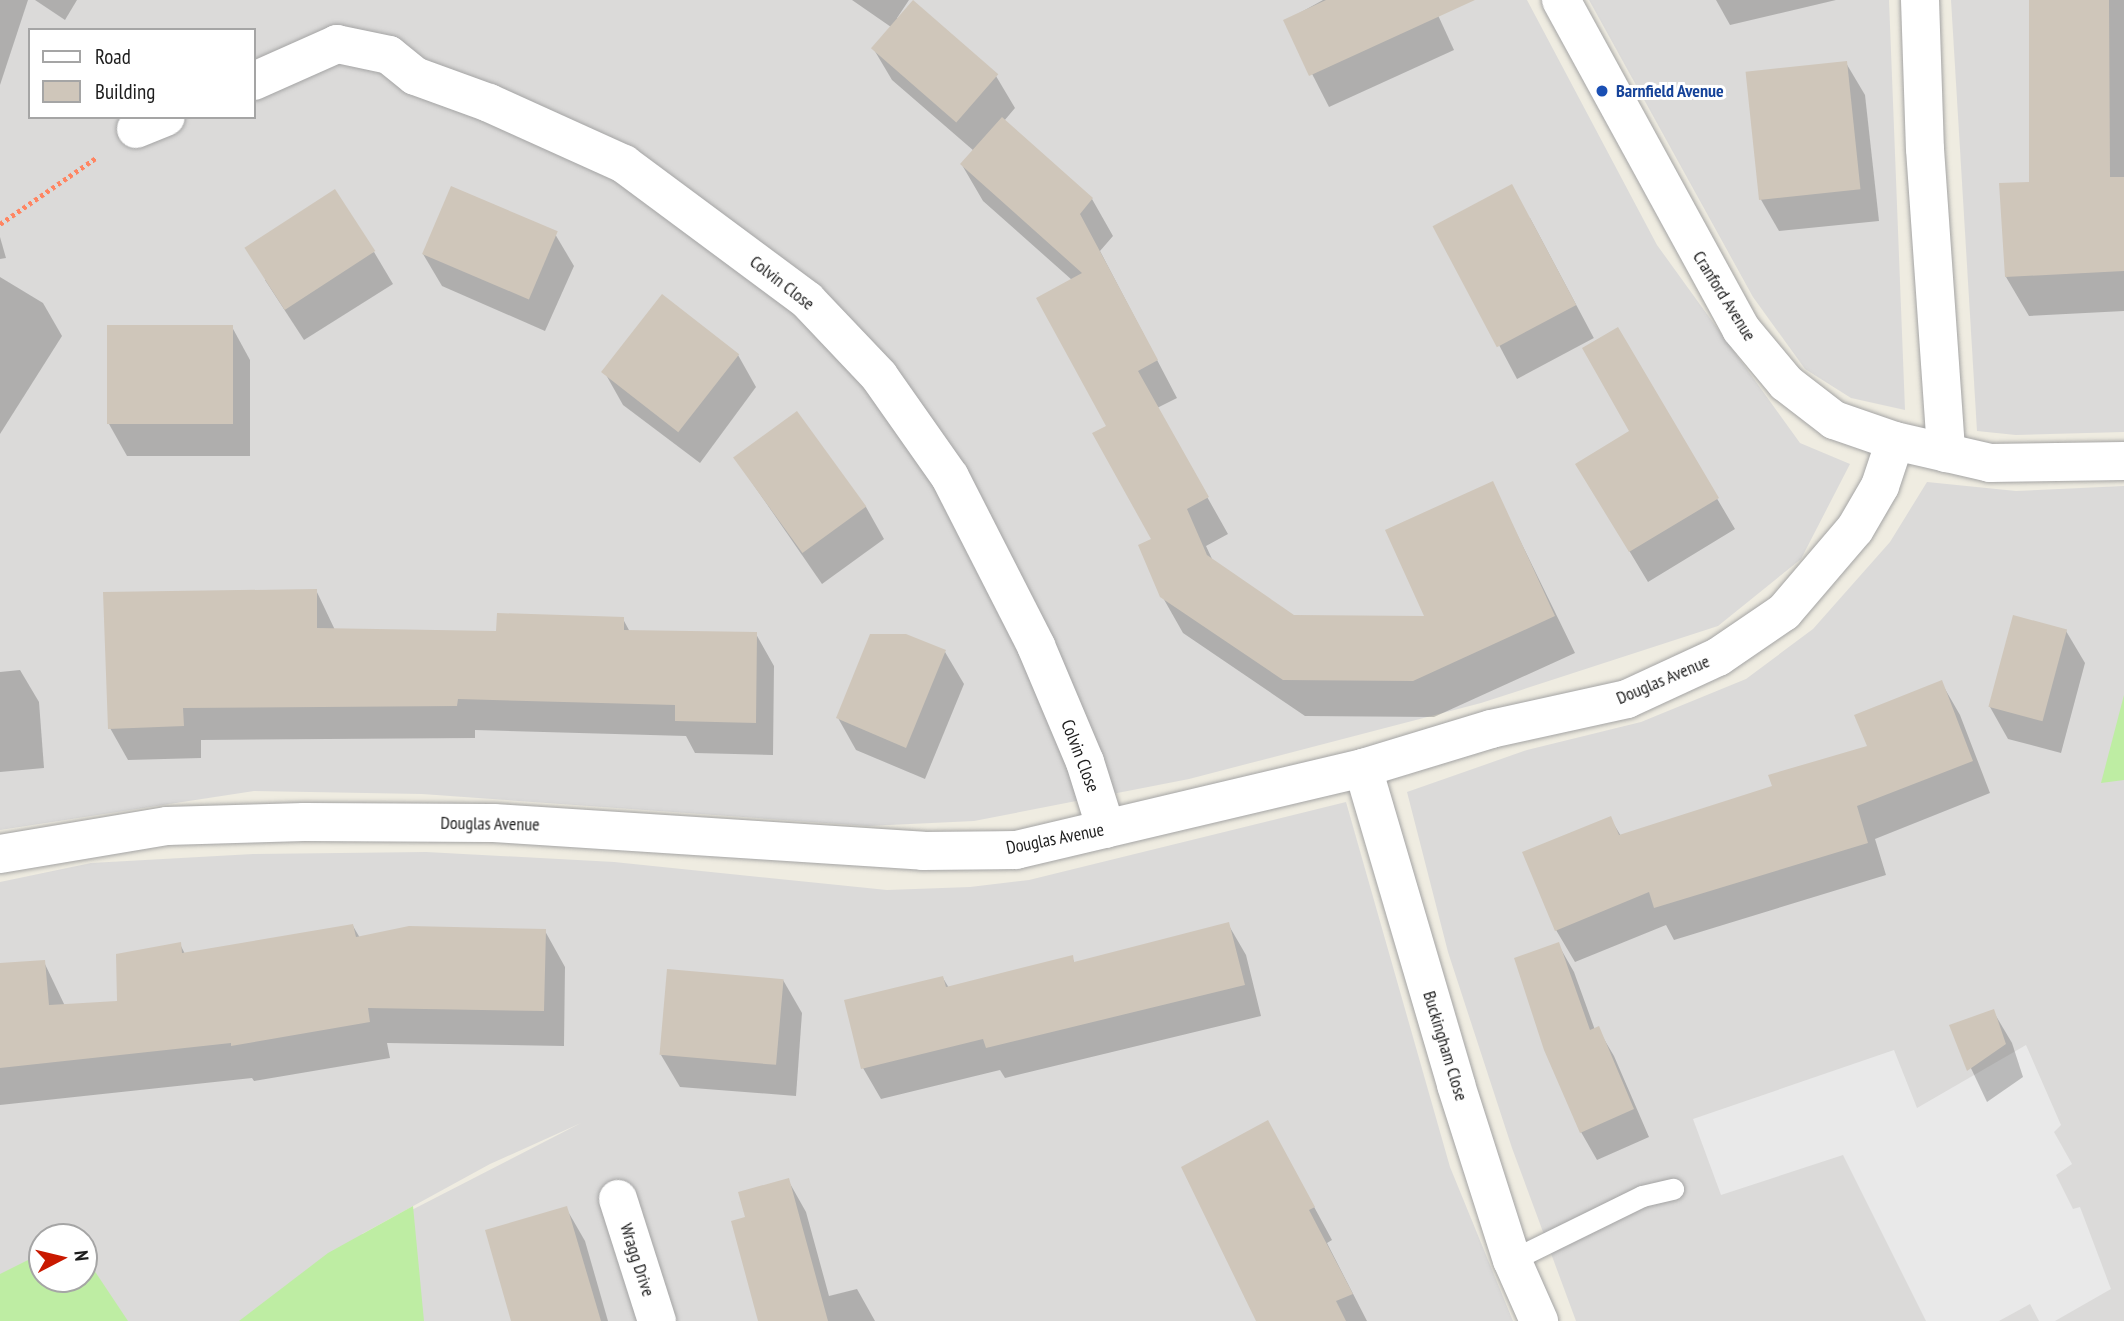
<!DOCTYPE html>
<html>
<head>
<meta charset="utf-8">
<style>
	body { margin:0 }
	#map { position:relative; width:2124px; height:1321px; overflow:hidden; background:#efece1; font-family:"PT Sans Narrow",sans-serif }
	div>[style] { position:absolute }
	.residential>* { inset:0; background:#dbdad9 }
	.grass>* { inset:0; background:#beeda3 }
	.parking>* { inset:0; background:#e9e9e9 }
	.shadow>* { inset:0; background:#0003; transform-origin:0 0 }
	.building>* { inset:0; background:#cfc6ba; transform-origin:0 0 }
	.path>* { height:4.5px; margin-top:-2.25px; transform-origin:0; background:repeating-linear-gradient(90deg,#ff8562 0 3.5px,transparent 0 7px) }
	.roads { filter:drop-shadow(0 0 2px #a4a4a4) drop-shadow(0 0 2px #a4a4a4) }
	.service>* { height:21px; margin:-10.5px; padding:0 10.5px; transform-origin:10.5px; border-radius:10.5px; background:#fff }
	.minor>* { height:38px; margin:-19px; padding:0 19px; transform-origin:19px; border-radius:19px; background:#fff }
	.tertiary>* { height:38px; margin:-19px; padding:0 19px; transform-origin:19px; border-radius:19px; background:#fff }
	.dots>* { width:19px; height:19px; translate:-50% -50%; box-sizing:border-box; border:4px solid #fff; border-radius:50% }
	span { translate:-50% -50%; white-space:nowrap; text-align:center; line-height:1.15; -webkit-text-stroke:6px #fff; paint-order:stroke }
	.transit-label { font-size:18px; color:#164399; font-weight:700 }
	.left { translate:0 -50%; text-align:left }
	.street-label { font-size:18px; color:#1d1d1d }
	.legend { position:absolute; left:28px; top:28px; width:228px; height:91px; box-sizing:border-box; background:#fff; border:2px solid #a5a5a5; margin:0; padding:9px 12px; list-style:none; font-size:21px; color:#1d1d1d }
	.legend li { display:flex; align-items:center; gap:14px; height:35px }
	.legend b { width:35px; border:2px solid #a5a5a5 }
	.north { position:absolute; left:28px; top:1223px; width:70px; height:70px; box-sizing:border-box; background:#fff; border:2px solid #a5a5a5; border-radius:50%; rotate:83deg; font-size:19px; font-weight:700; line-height:28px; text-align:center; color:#1d1d1d }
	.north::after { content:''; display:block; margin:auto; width:24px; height:32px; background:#c91900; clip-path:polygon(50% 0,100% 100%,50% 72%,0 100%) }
</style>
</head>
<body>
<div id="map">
	<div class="residential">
		<div style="clip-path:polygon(evenodd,0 0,1527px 0,1657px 245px,1800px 443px,1850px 464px,1801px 559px,1718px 626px,1481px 703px,1189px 779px,974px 821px,868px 826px,422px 794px,254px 791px,0 830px,0 0,30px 30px,254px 30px,254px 117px,30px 117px,30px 30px)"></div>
		<div style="clip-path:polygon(1589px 0,1889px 0,1905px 410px,1851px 398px,1805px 369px,1753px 297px)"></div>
		<div style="clip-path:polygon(1951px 0,2124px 0,2124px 432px,2016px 435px,1977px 431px)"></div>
		<div style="clip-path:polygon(1927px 482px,2016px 491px,2124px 486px,2124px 1321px,1576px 1321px,1512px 1148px,1448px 952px,1407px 792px,1527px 750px,1641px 722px,1746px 679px,1813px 629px,1890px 542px)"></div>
		<div style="clip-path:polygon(evenodd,1346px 802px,1450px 1167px,1513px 1321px,0 1321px,0 882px,91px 863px,253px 854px,426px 852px,614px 862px,887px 890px,970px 887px,1029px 880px,1346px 802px,581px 1123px,363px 1235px,362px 1234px,490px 1164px,581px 1123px,1346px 802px,42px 1237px,84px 1237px,84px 1279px,42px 1279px,42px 1237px)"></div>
	</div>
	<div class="grass">
		<div style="clip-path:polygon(2124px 695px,2124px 780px,2101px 783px)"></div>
		<div style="clip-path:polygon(413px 1206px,424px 1321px,239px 1321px,328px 1253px)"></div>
		<div style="clip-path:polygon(42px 1253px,42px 1279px,84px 1279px,84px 1255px,128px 1321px,0 1321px,0 1274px)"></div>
	</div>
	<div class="parking">
		<div style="clip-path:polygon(2026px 1045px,2061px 1125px,2054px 1132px,2072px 1164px,2056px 1175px,2073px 1209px,2080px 1207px,2111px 1289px,2055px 1321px,2039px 1321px,2030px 1304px,1999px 1321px,1926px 1321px,1843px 1155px,1721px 1195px,1693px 1119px,1894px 1050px,1917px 1108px)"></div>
	</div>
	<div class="shadow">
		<div style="clip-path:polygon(0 0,28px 0,0 85px)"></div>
		<div style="clip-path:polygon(35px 0,77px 0,65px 20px)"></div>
		<div style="clip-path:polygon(852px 0,909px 0,897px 18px,996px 76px,1015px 108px,1004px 121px,1092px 199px,1113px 236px,1100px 251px,1177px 398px,1157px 408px,1228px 534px,1206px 546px,1213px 561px,1294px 617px,1427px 617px,1492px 483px,1575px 653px,1434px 717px,1305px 716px,1183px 633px,1162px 596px,1154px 540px,1108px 426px,1072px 280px,983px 201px,962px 165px,974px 151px,892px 80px,873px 48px,891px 27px)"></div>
		<div style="clip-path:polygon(1323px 0,1431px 0,1454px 50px,1329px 107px,1285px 21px)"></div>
		<div style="clip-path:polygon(1716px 0,1836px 0,1730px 25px)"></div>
		<div style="clip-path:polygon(2030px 0,2124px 0,2124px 311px,2029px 316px,2006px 277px,2031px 183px)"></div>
		<div style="clip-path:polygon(1846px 63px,1865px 95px,1879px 221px,1779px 231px,1760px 198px)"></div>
		<div style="left:1530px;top:218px;width:136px;height:87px;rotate:62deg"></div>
		<div style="clip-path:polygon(555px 234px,574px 266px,545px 331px,442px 286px,423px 254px)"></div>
		<div style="clip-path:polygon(0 237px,6px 258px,0 259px)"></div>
		<div style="clip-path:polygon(374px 252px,393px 284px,304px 340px,265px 280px)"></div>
		<div style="clip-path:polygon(0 277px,43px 303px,62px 336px,0 434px)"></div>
		<div style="clip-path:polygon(232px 327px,250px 360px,250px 456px,127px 456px,109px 424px)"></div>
		<div style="clip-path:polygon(1617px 329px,1735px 529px,1648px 582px,1595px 494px,1632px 431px)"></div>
		<div style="clip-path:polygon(738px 355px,756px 387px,700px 463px,623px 405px,605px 373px)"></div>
		<div style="clip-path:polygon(735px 458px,866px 507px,884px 539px,822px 584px)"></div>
		<div style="clip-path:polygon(316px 590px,335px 630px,498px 633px,623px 619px,630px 632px,756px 634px,774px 666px,773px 755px,695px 753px,686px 736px,475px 730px,475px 738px,201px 740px,201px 758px,128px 760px,110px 728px)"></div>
		<div style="clip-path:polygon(2066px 631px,2085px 663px,2061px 753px,2008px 739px,1990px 707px)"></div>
		<div style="clip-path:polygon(945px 652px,964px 684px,925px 779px,856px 750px,838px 718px)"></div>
		<div style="clip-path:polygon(20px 670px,39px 702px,44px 768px,0 772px,0 672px)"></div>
		<div style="clip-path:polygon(1941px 682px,1960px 715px,1990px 793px,1875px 839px,1886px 875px,1674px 940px,1666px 925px,1575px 962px,1556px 930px,1610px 818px,1621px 836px,1774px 787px,1869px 747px)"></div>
		<div style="clip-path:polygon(1228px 924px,1246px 955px,1261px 1016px,1005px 1078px,1000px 1070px,881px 1099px,863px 1068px,943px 978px,949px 988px,1072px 957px,1075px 964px)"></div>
		<div style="clip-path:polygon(353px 926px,360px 938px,545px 931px,565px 967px,564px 1046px,387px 1043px,390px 1058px,254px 1081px,252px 1078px,0 1105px,0 964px,44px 962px,65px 1006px,119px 1003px,180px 944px,185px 954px)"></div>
		<div style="clip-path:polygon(1558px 944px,1574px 972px,1595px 1030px,1598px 1029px,1614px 1056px,1649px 1137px,1597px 1160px,1581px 1132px)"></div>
		<div style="clip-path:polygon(783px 980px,802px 1013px,796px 1096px,680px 1087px,661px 1055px)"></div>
		<div style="clip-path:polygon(1993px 1011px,2012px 1043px,2023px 1077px,1987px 1102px,1951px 1026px)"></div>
		<div style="clip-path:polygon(1286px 1155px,1332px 1240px,1327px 1243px,1367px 1321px,1264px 1321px)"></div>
		<div style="clip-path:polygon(788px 1180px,806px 1212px,829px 1296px,857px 1289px,875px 1321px,762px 1321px)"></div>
		<div style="clip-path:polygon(566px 1208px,585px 1241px,608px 1321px,513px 1321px)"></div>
	</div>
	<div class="building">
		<div style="left:913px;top:0;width:113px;height:64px;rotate:41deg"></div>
		<div style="clip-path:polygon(1326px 0,1475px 0,1309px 76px,1283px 20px)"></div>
		<div style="clip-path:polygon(2029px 0,2109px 0,2110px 177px,2124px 177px,2124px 271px,2005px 277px,1999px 183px,2029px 182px)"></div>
		<div style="left:1847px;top:61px;width:129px;height:102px;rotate:84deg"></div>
		<div style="clip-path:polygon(1002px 117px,1093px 198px,1080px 214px,1158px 360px,1138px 371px,1209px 497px,1187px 509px,1207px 555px,1294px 615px,1424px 616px,1385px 530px,1493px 481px,1555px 616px,1413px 681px,1283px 680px,1160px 597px,1138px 545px,1151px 539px,1092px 433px,1106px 426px,1036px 298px,1082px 273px,960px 164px)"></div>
		<div style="left:1512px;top:184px;width:137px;height:90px;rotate:62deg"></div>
		<div style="left:451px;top:186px;width:116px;height:74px;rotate:23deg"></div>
		<div style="left:335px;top:189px;width:74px;height:108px;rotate:57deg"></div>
		<div style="left:662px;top:294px;width:98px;height:99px;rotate:38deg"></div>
		<div style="left:107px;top:325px;width:126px;height:99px"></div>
		<div style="clip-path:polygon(1618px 327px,1719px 498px,1629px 552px,1575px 464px,1629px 431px,1582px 348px)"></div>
		<div style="left:797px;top:411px;width:118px;height:79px;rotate:54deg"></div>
		<div style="clip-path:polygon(317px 589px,317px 628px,496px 631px,497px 613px,624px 617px,624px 630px,757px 632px,756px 723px,675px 721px,675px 705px,458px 699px,457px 706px,183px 708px,184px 726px,108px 729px,103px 592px)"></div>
		<div style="left:2013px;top:615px;width:56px;height:95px;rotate:15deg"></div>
		<div style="clip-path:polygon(870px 634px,906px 634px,946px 650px,906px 748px,836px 718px)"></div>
		<div style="clip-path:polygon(1942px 680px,1973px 761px,1857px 806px,1868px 843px,1654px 908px,1649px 892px,1555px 931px,1522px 852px,1611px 816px,1619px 835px,1772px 786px,1768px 775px,1867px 746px,1854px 715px)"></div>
		<div style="clip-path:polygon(1229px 922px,1245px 985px,986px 1048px,983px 1039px,861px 1069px,844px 1000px,943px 976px,946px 987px,1073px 955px,1074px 962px)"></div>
		<div style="clip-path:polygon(353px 924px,356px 937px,409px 926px,546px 929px,544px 1011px,368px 1008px,370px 1022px,231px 1046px,231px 1043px,0 1068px,0 963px,45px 960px,49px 1005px,117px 1001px,116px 954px,181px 942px,182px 953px)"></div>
		<div style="clip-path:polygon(1559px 942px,1590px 1030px,1599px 1026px,1634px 1109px,1580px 1133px,1544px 1050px,1514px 958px)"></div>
		<div style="left:667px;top:969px;width:117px;height:86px;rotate:5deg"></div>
		<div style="clip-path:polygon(1994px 1009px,2006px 1044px,1967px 1071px,1949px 1025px)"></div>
		<div style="clip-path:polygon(1268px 1120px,1315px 1207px,1309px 1210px,1353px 1294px,1336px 1301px,1346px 1321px,1256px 1321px,1181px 1167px)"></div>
		<div style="clip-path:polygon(789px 1178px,828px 1321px,758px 1321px,731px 1221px,745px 1217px,738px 1192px)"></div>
		<div style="clip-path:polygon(567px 1206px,601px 1321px,511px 1321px,485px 1230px)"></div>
	</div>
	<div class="path">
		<div style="left:0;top:224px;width:118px;rotate:-34.6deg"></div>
	</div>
	<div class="roads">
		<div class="service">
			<div style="left:1512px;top:1260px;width:145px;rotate:-26.2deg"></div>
			<div style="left:1642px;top:1196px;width:32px;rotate:-13deg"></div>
		</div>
		<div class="minor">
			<div style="left:1561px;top:0;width:375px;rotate:61.3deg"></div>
			<div style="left:1741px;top:329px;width:70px;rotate:50.2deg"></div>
			<div style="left:1786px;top:383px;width:61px;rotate:37.6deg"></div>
			<div style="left:1834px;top:420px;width:65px;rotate:19deg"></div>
			<div style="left:1920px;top:0;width:149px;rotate:88.1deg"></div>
			<div style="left:1925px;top:149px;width:305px;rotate:86deg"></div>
			<div style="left:254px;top:81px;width:91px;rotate:-24deg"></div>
			<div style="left:337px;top:44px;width:53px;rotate:11.9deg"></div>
			<div style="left:389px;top:55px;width:33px;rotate:39deg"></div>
			<div style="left:415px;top:76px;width:79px;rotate:20deg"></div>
			<div style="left:489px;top:103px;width:148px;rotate:24.3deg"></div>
			<div style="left:624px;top:164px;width:228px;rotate:36.6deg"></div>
			<div style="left:807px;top:300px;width:105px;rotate:46.5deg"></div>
			<div style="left:879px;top:376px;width:123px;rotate:54.9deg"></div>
			<div style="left:950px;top:477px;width:190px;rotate:63deg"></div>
			<div style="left:1036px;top:646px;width:126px;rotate:67.1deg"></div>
			<div style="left:1085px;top:762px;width:70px;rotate:72.6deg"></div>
			<div style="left:136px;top:129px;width:32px;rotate:-22deg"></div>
			<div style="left:1363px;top:768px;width:330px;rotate:73.6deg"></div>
			<div style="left:1456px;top:1085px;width:184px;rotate:72.3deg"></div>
			<div style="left:1512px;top:1260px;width:67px;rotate:66.1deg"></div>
			<div style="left:618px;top:1199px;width:128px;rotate:72.3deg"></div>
		</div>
		<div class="tertiary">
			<div style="left:0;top:854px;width:169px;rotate:-9.5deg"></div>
			<div style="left:167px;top:826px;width:137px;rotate:-1.7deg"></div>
			<div style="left:304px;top:822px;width:190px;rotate:0.3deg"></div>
			<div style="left:494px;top:823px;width:430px;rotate:3.7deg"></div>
			<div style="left:923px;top:851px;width:93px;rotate:-0.6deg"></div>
			<div style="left:1016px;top:850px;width:357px;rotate:-13.3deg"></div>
			<div style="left:1363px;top:768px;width:134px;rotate:-16.9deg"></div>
			<div style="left:1491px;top:729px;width:139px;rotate:-12.4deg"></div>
			<div style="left:1627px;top:699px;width:100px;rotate:-24.8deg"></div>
			<div style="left:1718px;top:657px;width:80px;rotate:-34.3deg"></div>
			<div style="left:1784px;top:612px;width:109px;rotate:-49.5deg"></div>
			<div style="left:1855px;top:529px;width:50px;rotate:-59.8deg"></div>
			<div style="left:1880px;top:486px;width:47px;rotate:-71.6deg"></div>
			<div style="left:1895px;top:441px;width:98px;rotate:13deg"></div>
			<div style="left:1990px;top:463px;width:134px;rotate:-0.9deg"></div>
		</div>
	</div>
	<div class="dots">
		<div style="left:1602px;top:91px;background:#1a4fb4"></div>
	</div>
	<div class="transit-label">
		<span class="left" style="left:1616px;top:91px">Barnfield Avenue</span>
	</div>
	<div class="street-label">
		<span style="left:782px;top:283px;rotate:38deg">Colvin Close</span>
		<span style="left:1724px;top:296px;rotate:58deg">Cranford Avenue</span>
		<span style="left:1663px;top:680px;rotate:-23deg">Douglas Avenue</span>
		<span style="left:1080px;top:756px;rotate:69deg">Colvin Close</span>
		<span style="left:490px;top:824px;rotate:1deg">Douglas Avenue</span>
		<span style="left:1055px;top:839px;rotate:-11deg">Douglas Avenue</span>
		<span style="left:1445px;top:1046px;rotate:73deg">Buckingham Close</span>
		<span style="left:637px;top:1260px;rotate:72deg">Wragg Drive</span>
	</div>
	<ul class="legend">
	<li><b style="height:9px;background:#fff"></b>Road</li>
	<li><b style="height:19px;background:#cfc6ba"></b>Building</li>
	</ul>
	<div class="north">N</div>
</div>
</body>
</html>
